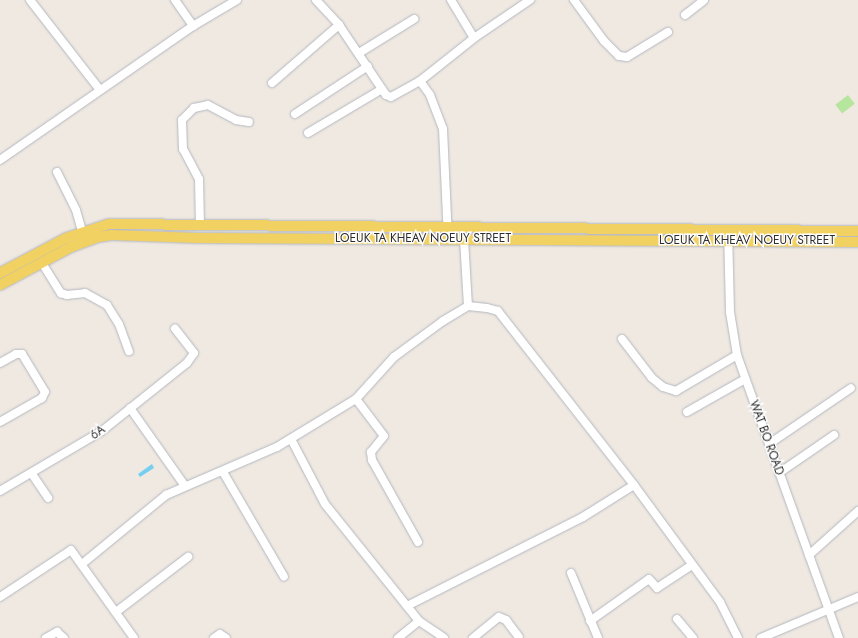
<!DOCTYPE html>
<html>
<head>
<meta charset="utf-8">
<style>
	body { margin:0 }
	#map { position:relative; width:858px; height:638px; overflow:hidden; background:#efe9e1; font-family:Jost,sans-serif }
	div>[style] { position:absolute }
	.green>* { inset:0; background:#b6e59e; transform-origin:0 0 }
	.water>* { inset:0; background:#75cff0 }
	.roads { filter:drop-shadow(0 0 1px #b4b7c1) drop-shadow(0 0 1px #b4b7c1) }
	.minor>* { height:8px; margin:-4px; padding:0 4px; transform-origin:4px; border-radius:4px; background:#fff }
	.major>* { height:10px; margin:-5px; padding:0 5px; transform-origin:5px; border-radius:5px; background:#f2d163 }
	span { translate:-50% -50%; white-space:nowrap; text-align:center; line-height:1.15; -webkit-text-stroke:3px #fff; paint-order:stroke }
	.street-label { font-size:12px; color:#2e2e2e }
</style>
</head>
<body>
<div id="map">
	<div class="green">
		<div style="left:848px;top:95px;width:11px;height:16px;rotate:52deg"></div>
	</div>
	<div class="water">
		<div style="clip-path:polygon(152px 464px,154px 468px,140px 477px,138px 474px)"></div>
	</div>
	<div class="roads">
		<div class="minor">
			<div style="left:30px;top:0;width:114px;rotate:52.1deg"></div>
			<div style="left:175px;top:0;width:32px;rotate:55deg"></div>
			<div style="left:316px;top:0;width:34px;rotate:47deg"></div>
			<div style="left:339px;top:25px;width:84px;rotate:56.1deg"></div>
			<div style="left:386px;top:95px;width:5px;rotate:22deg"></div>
			<div style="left:391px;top:97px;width:33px;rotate:-29deg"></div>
			<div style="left:420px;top:81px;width:69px;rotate:-38.5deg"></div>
			<div style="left:474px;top:38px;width:68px;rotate:-34.2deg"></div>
			<div style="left:451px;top:0;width:44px;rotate:58.8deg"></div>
			<div style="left:574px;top:0;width:51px;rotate:53.8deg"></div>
			<div style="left:604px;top:41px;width:21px;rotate:45deg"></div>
			<div style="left:619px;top:56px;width:8px;rotate:7deg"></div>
			<div style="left:627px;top:57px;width:48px;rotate:-31.4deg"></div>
			<div style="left:685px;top:15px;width:24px;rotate:-38deg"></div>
			<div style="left:359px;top:53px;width:65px;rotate:-31.7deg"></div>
			<div style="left:420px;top:81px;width:17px;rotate:54deg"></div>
			<div style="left:430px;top:95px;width:36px;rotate:69deg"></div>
			<div style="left:443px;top:129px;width:110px;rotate:87.4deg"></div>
			<div style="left:272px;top:83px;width:89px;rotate:-40.9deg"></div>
			<div style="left:295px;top:114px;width:87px;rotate:-33.3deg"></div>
			<div style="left:308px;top:133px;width:86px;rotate:-30.7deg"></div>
			<div style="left:0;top:160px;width:235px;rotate:-34.8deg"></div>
			<div style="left:193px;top:26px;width:51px;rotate:-30.6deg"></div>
			<div style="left:57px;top:172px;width:42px;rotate:63.4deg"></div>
			<div style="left:76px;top:210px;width:22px;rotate:74deg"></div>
			<div style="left:200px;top:226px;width:47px;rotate:-91.2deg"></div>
			<div style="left:199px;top:179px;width:34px;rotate:-118deg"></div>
			<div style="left:183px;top:149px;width:29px;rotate:-92deg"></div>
			<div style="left:182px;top:120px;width:17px;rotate:-45deg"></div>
			<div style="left:194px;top:108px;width:14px;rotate:-12deg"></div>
			<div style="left:208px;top:105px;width:32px;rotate:28deg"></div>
			<div style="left:236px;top:120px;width:13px;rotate:9deg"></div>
			<div style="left:728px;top:230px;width:82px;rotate:88.6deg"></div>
			<div style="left:730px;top:312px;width:44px;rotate:80.8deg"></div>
			<div style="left:737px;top:355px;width:301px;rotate:70.2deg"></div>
			<div style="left:464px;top:239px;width:67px;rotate:86.6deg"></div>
			<div style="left:42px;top:263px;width:36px;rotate:58deg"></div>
			<div style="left:61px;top:293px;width:6px;rotate:18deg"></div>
			<div style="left:67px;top:295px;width:18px;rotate:-6deg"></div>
			<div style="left:85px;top:293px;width:25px;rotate:29deg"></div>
			<div style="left:107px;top:305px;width:22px;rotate:58deg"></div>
			<div style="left:119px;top:324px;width:29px;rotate:70deg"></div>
			<div style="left:622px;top:339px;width:49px;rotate:52.4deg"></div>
			<div style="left:652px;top:378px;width:14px;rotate:39deg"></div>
			<div style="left:663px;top:387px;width:14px;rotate:17deg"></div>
			<div style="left:676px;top:391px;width:71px;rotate:-30.5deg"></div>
			<div style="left:0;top:363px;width:18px;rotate:-29deg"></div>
			<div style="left:16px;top:354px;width:6px"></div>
			<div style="left:22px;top:354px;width:44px;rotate:58.8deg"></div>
			<div style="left:45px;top:392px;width:7px;rotate:117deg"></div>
			<div style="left:42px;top:398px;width:48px;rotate:150.3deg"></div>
			<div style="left:356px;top:399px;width:46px;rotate:52.9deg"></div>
			<div style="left:384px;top:436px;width:21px;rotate:129deg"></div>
			<div style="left:371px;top:452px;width:8px;rotate:83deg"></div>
			<div style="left:372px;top:460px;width:94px;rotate:60.7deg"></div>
			<div style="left:130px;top:408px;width:95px;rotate:54.8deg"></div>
			<div style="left:687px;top:412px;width:67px;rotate:-29.6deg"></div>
			<div style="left:291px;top:439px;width:73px;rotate:62.4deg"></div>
			<div style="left:325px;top:504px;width:150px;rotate:51.2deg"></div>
			<div style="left:419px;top:621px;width:30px;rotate:34deg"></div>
			<div style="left:769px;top:444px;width:99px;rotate:-34.3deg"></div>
			<div style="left:223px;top:472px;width:121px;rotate:59.8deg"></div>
			<div style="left:779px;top:473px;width:67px;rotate:-34.6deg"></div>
			<div style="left:32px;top:474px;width:29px;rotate:56deg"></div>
			<div style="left:0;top:491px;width:118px;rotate:-30.5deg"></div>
			<div style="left:102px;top:431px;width:109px;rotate:-38.7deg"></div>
			<div style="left:187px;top:363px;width:12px;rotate:-55deg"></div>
			<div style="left:194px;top:353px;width:31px;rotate:-128deg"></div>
			<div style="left:809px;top:555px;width:66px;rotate:-41.9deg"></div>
			<div style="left:82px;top:564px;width:109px;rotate:-39.4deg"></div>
			<div style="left:166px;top:495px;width:121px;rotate:-23.4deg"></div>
			<div style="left:277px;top:447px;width:92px;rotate:-31.3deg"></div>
			<div style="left:356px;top:399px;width:57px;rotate:-47.9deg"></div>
			<div style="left:394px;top:357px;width:61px;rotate:-36.3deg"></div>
			<div style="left:443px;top:321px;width:29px;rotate:-31deg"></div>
			<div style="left:468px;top:306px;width:19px;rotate:6deg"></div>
			<div style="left:487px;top:308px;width:11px;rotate:15deg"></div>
			<div style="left:498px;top:311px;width:221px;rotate:52deg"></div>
			<div style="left:634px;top:485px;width:145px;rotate:53.7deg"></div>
			<div style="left:720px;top:602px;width:40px;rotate:63.4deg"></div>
			<div style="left:571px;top:573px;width:70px;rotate:67.4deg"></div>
			<div style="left:0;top:597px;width:85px;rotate:-33.5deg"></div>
			<div style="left:71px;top:550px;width:108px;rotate:54.4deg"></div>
			<div style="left:407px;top:606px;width:197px;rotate:-26.8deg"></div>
			<div style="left:583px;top:517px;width:60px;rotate:-32.1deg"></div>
			<div style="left:116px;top:612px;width:91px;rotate:-37.4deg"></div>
			<div style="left:677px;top:619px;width:25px;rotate:50deg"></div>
			<div style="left:590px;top:621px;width:72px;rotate:-35.4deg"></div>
			<div style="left:649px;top:579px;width:12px;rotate:48deg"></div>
			<div style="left:657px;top:588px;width:42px;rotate:-33.3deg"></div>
			<div style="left:46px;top:638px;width:13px;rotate:-29deg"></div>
			<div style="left:57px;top:632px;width:9px;rotate:41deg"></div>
			<div style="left:214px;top:638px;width:7px;rotate:-34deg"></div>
			<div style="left:220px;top:634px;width:7px;rotate:34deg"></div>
			<div style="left:398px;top:638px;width:27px;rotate:-39deg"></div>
			<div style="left:473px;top:638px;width:33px;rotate:-39deg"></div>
			<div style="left:499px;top:617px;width:8px;rotate:23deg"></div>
			<div style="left:506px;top:620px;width:21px;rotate:53deg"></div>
			<div style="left:761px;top:638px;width:105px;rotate:-22.9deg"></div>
		</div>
		<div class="major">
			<div style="left:0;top:273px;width:75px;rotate:-27.9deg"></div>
			<div style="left:66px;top:238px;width:45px;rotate:-18deg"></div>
			<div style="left:109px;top:224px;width:749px;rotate:0.54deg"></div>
			<div style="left:0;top:285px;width:81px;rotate:-28.2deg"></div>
			<div style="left:71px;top:247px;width:29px;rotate:-20deg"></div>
			<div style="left:98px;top:237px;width:14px;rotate:-8deg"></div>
			<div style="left:112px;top:235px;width:86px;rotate:2deg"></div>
			<div style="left:198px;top:238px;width:660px;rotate:0.35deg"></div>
		</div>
	</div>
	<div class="street-label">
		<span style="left:423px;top:239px">LOEUK TA KHEAV NOEUY STREET</span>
		<span style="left:747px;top:241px">LOEUK TA KHEAV NOEUY STREET</span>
		<span style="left:98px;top:433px;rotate:-35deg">6A</span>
		<span style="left:766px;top:438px;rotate:70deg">WAT BO ROAD</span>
	</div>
</div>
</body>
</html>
